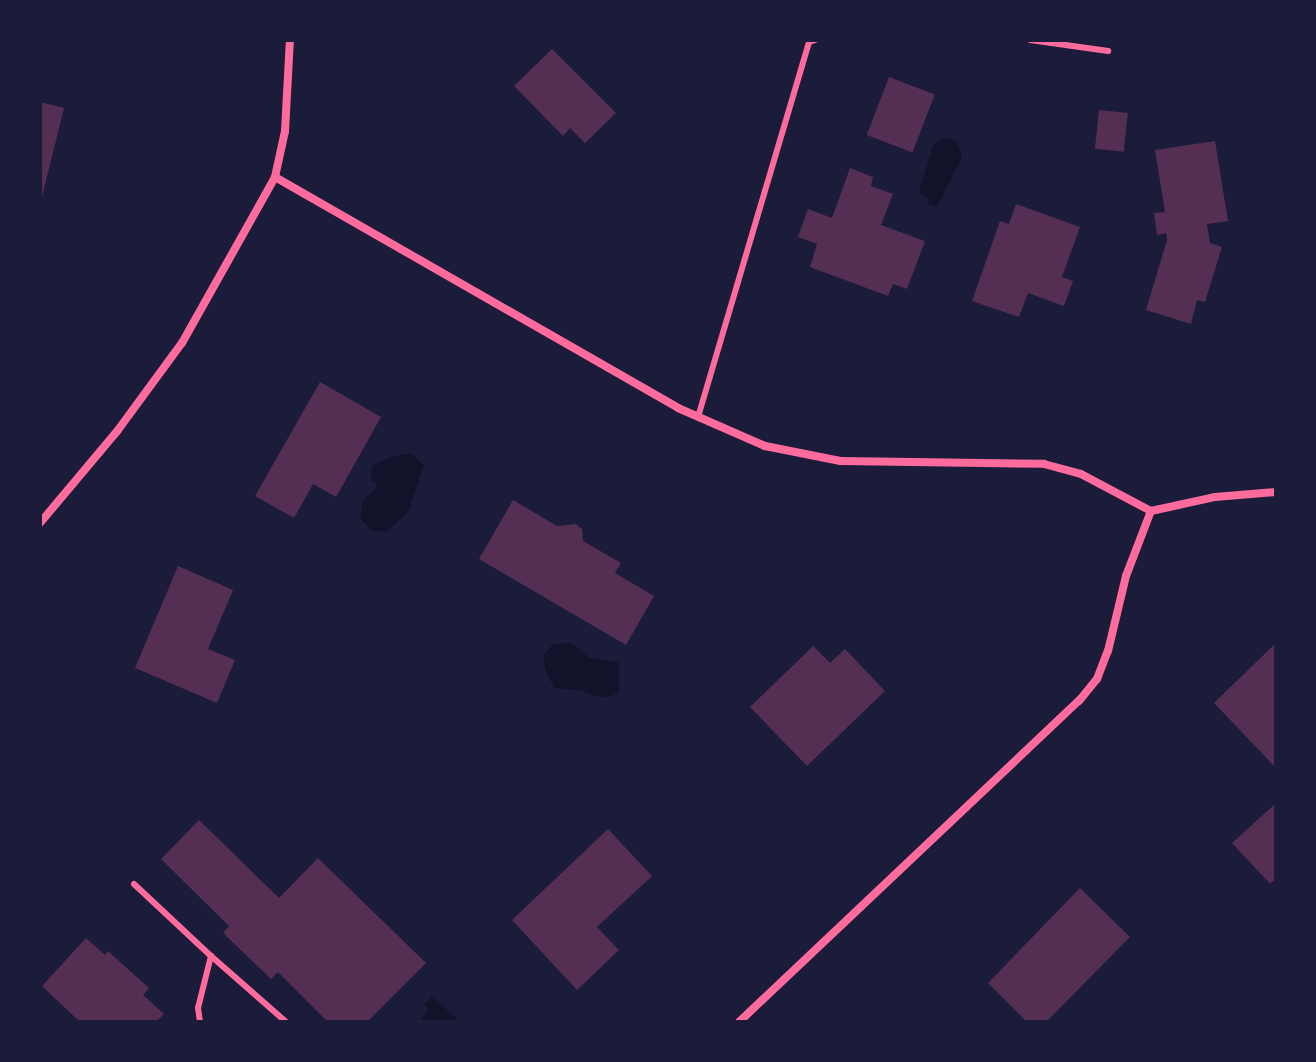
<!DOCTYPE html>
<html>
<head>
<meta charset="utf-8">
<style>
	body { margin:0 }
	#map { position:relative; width:1316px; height:1062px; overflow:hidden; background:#1b1b3a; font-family:"Source Sans 3",sans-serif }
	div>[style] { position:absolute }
	.water>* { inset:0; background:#12122b }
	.building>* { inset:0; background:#542f53; transform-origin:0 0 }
	.service>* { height:6px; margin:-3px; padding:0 3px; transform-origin:3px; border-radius:3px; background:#ff6b9d }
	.minor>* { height:8px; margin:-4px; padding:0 4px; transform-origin:4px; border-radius:4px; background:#ff6b9d }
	span { translate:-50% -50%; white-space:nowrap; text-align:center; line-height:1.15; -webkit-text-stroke:7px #1b1b3a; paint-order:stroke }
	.frame { position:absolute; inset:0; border:42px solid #1b1b3a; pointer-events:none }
</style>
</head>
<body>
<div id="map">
	<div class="water">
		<div style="clip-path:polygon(947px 137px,957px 142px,962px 157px,937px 207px,928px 204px,928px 199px,919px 192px,933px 145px)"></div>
		<div style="clip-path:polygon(410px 453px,424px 465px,408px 512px,386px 532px,371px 530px,360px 518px,363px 501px,376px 488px,376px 483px,371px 481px,372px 466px,387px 458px)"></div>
		<div style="clip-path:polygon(572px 643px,590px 658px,619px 662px,619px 692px,610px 697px,595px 696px,580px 690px,554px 688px,545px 668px,544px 655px,553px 644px)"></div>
		<div style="clip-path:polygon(432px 996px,460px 1022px,418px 1022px,429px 1010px,424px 1005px)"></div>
	</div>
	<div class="building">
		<div style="clip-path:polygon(552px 49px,616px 113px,585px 143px,570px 128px,563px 136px,514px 86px)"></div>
		<div style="left:889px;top:77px;width:49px;height:62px;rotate:21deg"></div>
		<div style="clip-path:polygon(40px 102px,64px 108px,41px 201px,40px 200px)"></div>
		<div style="left:1099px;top:110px;width:29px;height:39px;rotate:6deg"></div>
		<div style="clip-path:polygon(1215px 141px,1228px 221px,1207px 224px,1210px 243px,1222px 247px,1205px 302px,1197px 300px,1191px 324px,1146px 310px,1167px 240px,1166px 233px,1157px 235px,1154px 213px,1165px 212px,1155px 150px)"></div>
		<div style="clip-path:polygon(850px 168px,873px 177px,871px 186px,893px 194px,881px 225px,925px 241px,907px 289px,893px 284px,888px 296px,810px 267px,817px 244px,798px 237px,808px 209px,832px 218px)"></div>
		<div style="clip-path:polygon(1016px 204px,1080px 227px,1062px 277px,1073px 281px,1064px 306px,1028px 293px,1019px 317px,972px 301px,1000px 221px,1009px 224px)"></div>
		<div style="clip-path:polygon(320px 382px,381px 417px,336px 497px,313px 484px,294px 518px,255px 496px)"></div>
		<div style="clip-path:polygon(513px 500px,557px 526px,576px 524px,582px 529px,583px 541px,621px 563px,615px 573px,654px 596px,626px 645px,479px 559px)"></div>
		<div style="clip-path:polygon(178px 566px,233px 590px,208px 649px,235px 660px,217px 703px,135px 668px)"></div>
		<div style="clip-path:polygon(1276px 643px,1276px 768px,1214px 703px)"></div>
		<div style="clip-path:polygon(813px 646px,830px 663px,845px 649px,885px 691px,807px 766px,750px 707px)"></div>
		<div style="clip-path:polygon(1276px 803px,1276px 879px,1270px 884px,1232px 843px)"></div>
		<div style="clip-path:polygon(199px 820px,279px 898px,318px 858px,426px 963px,367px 1022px,328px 1022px,278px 972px,271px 979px,223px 933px,229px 926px,161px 859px)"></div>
		<div style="clip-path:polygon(608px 829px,652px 876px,597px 927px,619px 950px,577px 990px,512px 920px)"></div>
		<div style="clip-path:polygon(1080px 888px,1130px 937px,1046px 1022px,1027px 1022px,988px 983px)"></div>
		<div style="clip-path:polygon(86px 938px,105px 955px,108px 951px,149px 988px,143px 995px,164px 1014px,156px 1022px,80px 1022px,42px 986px)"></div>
	</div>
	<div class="service">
		<div style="left:1030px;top:40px;width:79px;rotate:8deg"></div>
		<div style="left:698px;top:417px;width:391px;rotate:-73.5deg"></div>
		<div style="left:809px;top:42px;width:6px;rotate:-18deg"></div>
		<div style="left:134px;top:884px;width:105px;rotate:43.1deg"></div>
		<div style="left:200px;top:1022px;width:14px;rotate:-98deg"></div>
		<div style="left:198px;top:1008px;width:54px;rotate:-76deg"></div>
		<div style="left:211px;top:956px;width:100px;rotate:41.3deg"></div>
	</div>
	<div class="minor">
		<div style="left:275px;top:177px;width:465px;rotate:29.8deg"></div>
		<div style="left:678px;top:408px;width:95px;rotate:23.6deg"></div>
		<div style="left:765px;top:446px;width:77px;rotate:11.2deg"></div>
		<div style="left:841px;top:461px;width:203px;rotate:0.8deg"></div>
		<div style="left:1044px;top:464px;width:38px;rotate:15deg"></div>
		<div style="left:1081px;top:474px;width:79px;rotate:27.9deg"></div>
		<div style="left:40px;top:523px;width:121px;rotate:-50deg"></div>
		<div style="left:118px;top:430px;width:108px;rotate:-53.7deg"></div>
		<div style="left:182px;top:343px;width:190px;rotate:-60.7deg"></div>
		<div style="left:275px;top:177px;width:47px;rotate:-77.7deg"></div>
		<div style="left:285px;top:131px;width:91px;rotate:-86.9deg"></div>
		<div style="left:739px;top:1022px;width:468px;rotate:-43.4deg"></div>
		<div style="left:1079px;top:701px;width:28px;rotate:-51deg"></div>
		<div style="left:1097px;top:679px;width:30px;rotate:-69deg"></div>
		<div style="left:1108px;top:651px;width:77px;rotate:-76.5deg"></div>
		<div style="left:1126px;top:576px;width:70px;rotate:-69deg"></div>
		<div style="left:1151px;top:511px;width:66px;rotate:-12.3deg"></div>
		<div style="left:1215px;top:497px;width:61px;rotate:-4.7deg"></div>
	</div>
	<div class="frame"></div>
</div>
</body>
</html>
